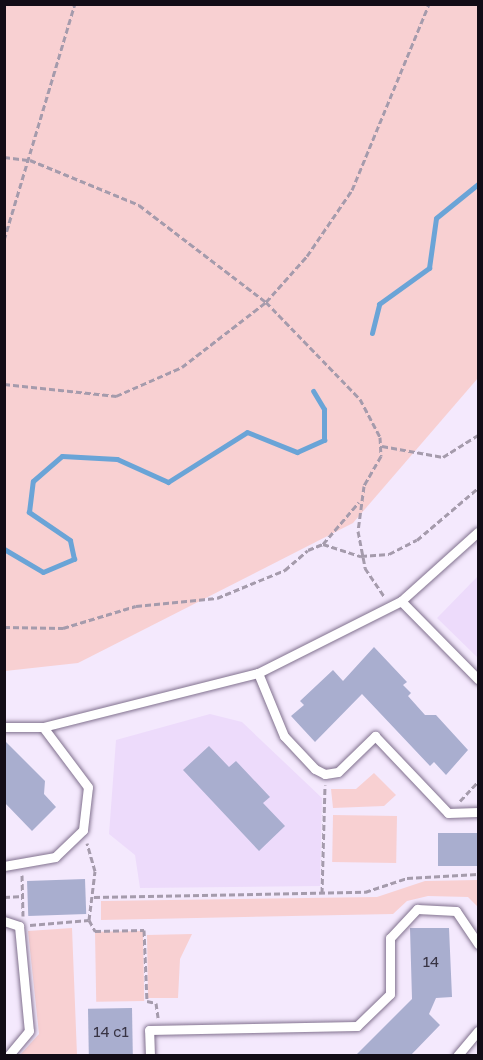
<!DOCTYPE html>
<html>
<head>
<meta charset="utf-8">
<style>
	body { margin:0 }
	#map { position:relative; width:483px; height:1060px; overflow:hidden; background:#f4e9fd; font-family:"Golos Text",sans-serif }
	div>[style] { position:absolute }
	.built>* { inset:0; background:#eddbfb }
	.green>* { inset:0; background:#f8d0d2; transform-origin:0 0 }
	.stream>* { height:5px; margin:-2.5px; padding:0 2.5px; transform-origin:2.5px; border-radius:2.5px; background:#6aa4d7 }
	.building>* { inset:0; background:#a9aecf; transform-origin:0 0 }
	.path>* { height:3px; margin-top:-1.5px; transform-origin:0; background:repeating-linear-gradient(90deg,#a59bac 0 6px,transparent 0 9px) }
	.roads { filter:drop-shadow(0 0 2px #81718e) drop-shadow(0 0 2px #81718e) }
	.service>* { height:9px; margin:-4.5px; padding:0 4.5px; transform-origin:4.5px; border-radius:4.5px; background:#fff }
	span { translate:-50% -50%; white-space:nowrap; text-align:center; line-height:1.15; -webkit-text-stroke:4.5px #fff; paint-order:stroke }
	.number-label { font-size:15px; color:#383444 }
	.number-label span { -webkit-text-stroke-width:0 }
	.frame { position:absolute; inset:0; border:6px solid #120c16; pointer-events:none }
</style>
</head>
<body>
<div id="map">
	<div class="built">
		<div style="clip-path:polygon(478px 576px,478px 658px,437px 618px)"></div>
		<div style="clip-path:polygon(210px 714px,242px 722px,322px 798px,320px 886px,140px 888px,135px 855px,109px 834px,116px 740px)"></div>
	</div>
	<div class="green">
		<div style="clip-path:polygon(4px 5px,478px 5px,478px 378px,353px 523px,78px 663px,5px 671px)"></div>
		<div style="clip-path:polygon(374px 773px,396px 795px,384px 806px,333px 808px,331px 789px,356px 789px)"></div>
		<div style="left:333px;top:815px;width:64px;height:47px;rotate:1deg"></div>
		<div style="clip-path:polygon(478px 880px,478px 907px,468px 897px,428px 896px,407px 901px,393px 914px,101px 920px,101px 901px,377px 897px,425px 881px)"></div>
		<div style="clip-path:polygon(72px 928px,77px 1055px,20px 1055px,39px 1034px,28px 931px)"></div>
		<div style="left:143px;top:931px;width:70px;height:48px;rotate:89deg"></div>
		<div style="clip-path:polygon(192px 934px,180px 959px,178px 998px,148px 998px,147px 935px)"></div>
	</div>
	<div class="stream">
		<div style="left:372px;top:333px;width:30px;rotate:-76deg"></div>
		<div style="left:379px;top:304px;width:62px;rotate:-35.8deg"></div>
		<div style="left:429px;top:268px;width:50px;rotate:-82deg"></div>
		<div style="left:436px;top:218px;width:54px;rotate:-39deg"></div>
		<div style="left:4px;top:549px;width:45px;rotate:30.5deg"></div>
		<div style="left:43px;top:572px;width:34px;rotate:-23deg"></div>
		<div style="left:74px;top:559px;width:19px;rotate:-102deg"></div>
		<div style="left:70px;top:540px;width:50px;rotate:-145.7deg"></div>
		<div style="left:29px;top:512px;width:31px;rotate:-83deg"></div>
		<div style="left:33px;top:481px;width:38px;rotate:-41deg"></div>
		<div style="left:62px;top:456px;width:55px;rotate:3.1deg"></div>
		<div style="left:117px;top:459px;width:56px;rotate:24.3deg"></div>
		<div style="left:168px;top:482px;width:93px;rotate:-32.3deg"></div>
		<div style="left:247px;top:432px;width:54px;rotate:21.8deg"></div>
		<div style="left:297px;top:452px;width:30px;rotate:-24deg"></div>
		<div style="left:324px;top:440px;width:31px;rotate:-90deg"></div>
		<div style="left:324px;top:409px;width:21px;rotate:-121deg"></div>
	</div>
	<div class="building">
		<div style="clip-path:polygon(374px 647px,407px 682px,403px 685px,411px 693px,408px 696px,425px 715px,436px 715px,468px 750px,446px 775px,434px 762px,430px 766px,362px 694px,315px 742px,291px 716px,304px 705px,300px 701px,333px 670px,343px 681px)"></div>
		<div style="clip-path:polygon(4px 740px,45px 781px,44px 794px,56px 807px,32px 831px,4px 802px)"></div>
		<div style="clip-path:polygon(209px 746px,229px 767px,236px 761px,270px 797px,263px 803px,285px 826px,259px 851px,183px 770px)"></div>
		<div style="left:438px;top:833px;width:40px;height:33px"></div>
		<div style="left:85px;top:879px;width:35px;height:58px;rotate:88deg"></div>
		<div style="clip-path:polygon(410px 928px,449px 928px,452px 997px,436px 998px,429px 1014px,440px 1025px,410px 1056px,355px 1056px,412px 999px)"></div>
		<div style="left:132px;top:1008px;width:48px;height:44px;rotate:89deg"></div>
	</div>
	<div class="path">
		<div style="left:4px;top:157px;width:26px;rotate:7deg"></div>
		<div style="left:30px;top:160px;width:118px;rotate:22.4deg"></div>
		<div style="left:139px;top:205px;width:160px;rotate:37.4deg"></div>
		<div style="left:266px;top:302px;width:62px;rotate:-48.3deg"></div>
		<div style="left:307px;top:256px;width:80px;rotate:-55.7deg"></div>
		<div style="left:352px;top:190px;width:201px;rotate:-67.5deg"></div>
		<div style="left:4px;top:240px;width:246px;rotate:-73.3deg"></div>
		<div style="left:4px;top:384px;width:113px;rotate:6.1deg"></div>
		<div style="left:116px;top:396px;width:72px;rotate:-23.7deg"></div>
		<div style="left:182px;top:367px;width:106px;rotate:-37.7deg"></div>
		<div style="left:266px;top:302px;width:135px;rotate:45.9deg"></div>
		<div style="left:360px;top:399px;width:43px;rotate:62.2deg"></div>
		<div style="left:380px;top:437px;width:19px;rotate:87deg"></div>
		<div style="left:381px;top:456px;width:34px;rotate:120deg"></div>
		<div style="left:364px;top:486px;width:45px;rotate:97.6deg"></div>
		<div style="left:358px;top:531px;width:38px;rotate:79deg"></div>
		<div style="left:365px;top:568px;width:34px;rotate:56deg"></div>
		<div style="left:382px;top:446px;width:62px;rotate:10.2deg"></div>
		<div style="left:443px;top:457px;width:41px;rotate:-32.2deg"></div>
		<div style="left:323px;top:544px;width:55px;rotate:-49.4deg"></div>
		<div style="left:4px;top:627px;width:59px;rotate:1deg"></div>
		<div style="left:63px;top:628px;width:76px;rotate:-16.8deg"></div>
		<div style="left:136px;top:606px;width:81px;rotate:-5.6deg"></div>
		<div style="left:217px;top:598px;width:74px;rotate:-22.4deg"></div>
		<div style="left:285px;top:570px;width:30px;rotate:-41deg"></div>
		<div style="left:308px;top:550px;width:16px;rotate:-22deg"></div>
		<div style="left:323px;top:544px;width:40px;rotate:18deg"></div>
		<div style="left:361px;top:556px;width:28px;rotate:-4deg"></div>
		<div style="left:389px;top:554px;width:31px;rotate:-27deg"></div>
		<div style="left:417px;top:540px;width:80px;rotate:-40.4deg"></div>
		<div style="left:460px;top:801px;width:26px;rotate:-47deg"></div>
		<div style="left:22px;top:875px;width:41px;rotate:88.6deg"></div>
		<div style="left:322px;top:893px;width:108px;rotate:-88.4deg"></div>
		<div style="left:4px;top:897px;width:20px;rotate:-3deg"></div>
		<div style="left:94px;top:897px;width:271px;rotate:-1.1deg"></div>
		<div style="left:365px;top:892px;width:44px;rotate:-18.4deg"></div>
		<div style="left:407px;top:878px;width:71px;rotate:-3.2deg"></div>
		<div style="left:89px;top:920px;width:13px;rotate:61deg"></div>
		<div style="left:95px;top:931px;width:49px;rotate:-1.2deg"></div>
		<div style="left:144px;top:930px;width:71px;rotate:87.6deg"></div>
		<div style="left:147px;top:1001px;width:9px;rotate:13deg"></div>
		<div style="left:156px;top:1003px;width:15px;rotate:82deg"></div>
		<div style="left:30px;top:925px;width:59px;rotate:-4.8deg"></div>
		<div style="left:89px;top:920px;width:49px;rotate:-83deg"></div>
		<div style="left:95px;top:871px;width:29px;rotate:-106deg"></div>
	</div>
	<div class="roads">
		<div class="service">
			<div style="left:401px;top:601px;width:103px;rotate:-41.9deg"></div>
			<div style="left:258px;top:673px;width:68px;rotate:67.6deg"></div>
			<div style="left:284px;top:736px;width:45px;rotate:46.8deg"></div>
			<div style="left:315px;top:769px;width:11px;rotate:27deg"></div>
			<div style="left:325px;top:774px;width:13px;rotate:-9deg"></div>
			<div style="left:338px;top:772px;width:52px;rotate:-44.2deg"></div>
			<div style="left:375px;top:736px;width:106px;rotate:46.5deg"></div>
			<div style="left:448px;top:813px;width:30px;rotate:-2deg"></div>
			<div style="left:4px;top:727px;width:39px"></div>
			<div style="left:43px;top:727px;width:222px;rotate:-14.1deg"></div>
			<div style="left:258px;top:673px;width:160px;rotate:-26.7deg"></div>
			<div style="left:401px;top:601px;width:110px;rotate:45.4deg"></div>
			<div style="left:4px;top:866px;width:52px;rotate:-10deg"></div>
			<div style="left:55px;top:857px;width:39px;rotate:-44deg"></div>
			<div style="left:83px;top:830px;width:43px;rotate:-83.4deg"></div>
			<div style="left:88px;top:787px;width:75px;rotate:-126.9deg"></div>
			<div style="left:4px;top:921px;width:16px;rotate:18deg"></div>
			<div style="left:19px;top:926px;width:105px;rotate:84.6deg"></div>
			<div style="left:29px;top:1031px;width:33px;rotate:130deg"></div>
			<div style="left:150px;top:1056px;width:26px;rotate:-92deg"></div>
			<div style="left:149px;top:1030px;width:208px;rotate:-1.1deg"></div>
			<div style="left:357px;top:1026px;width:46px;rotate:-44.1deg"></div>
			<div style="left:390px;top:994px;width:56px;rotate:-90deg"></div>
			<div style="left:390px;top:938px;width:40px;rotate:-47deg"></div>
			<div style="left:417px;top:909px;width:39px;rotate:3deg"></div>
			<div style="left:456px;top:911px;width:40px;rotate:56deg"></div>
			<div style="left:457px;top:1056px;width:33px;rotate:-50deg"></div>
		</div>
	</div>
	<div class="number-label">
		<span style="left:431px;top:962px">14</span>
		<span style="left:111px;top:1032px">14 c1</span>
	</div>
	<div class="frame"></div>
</div>
</body>
</html>
